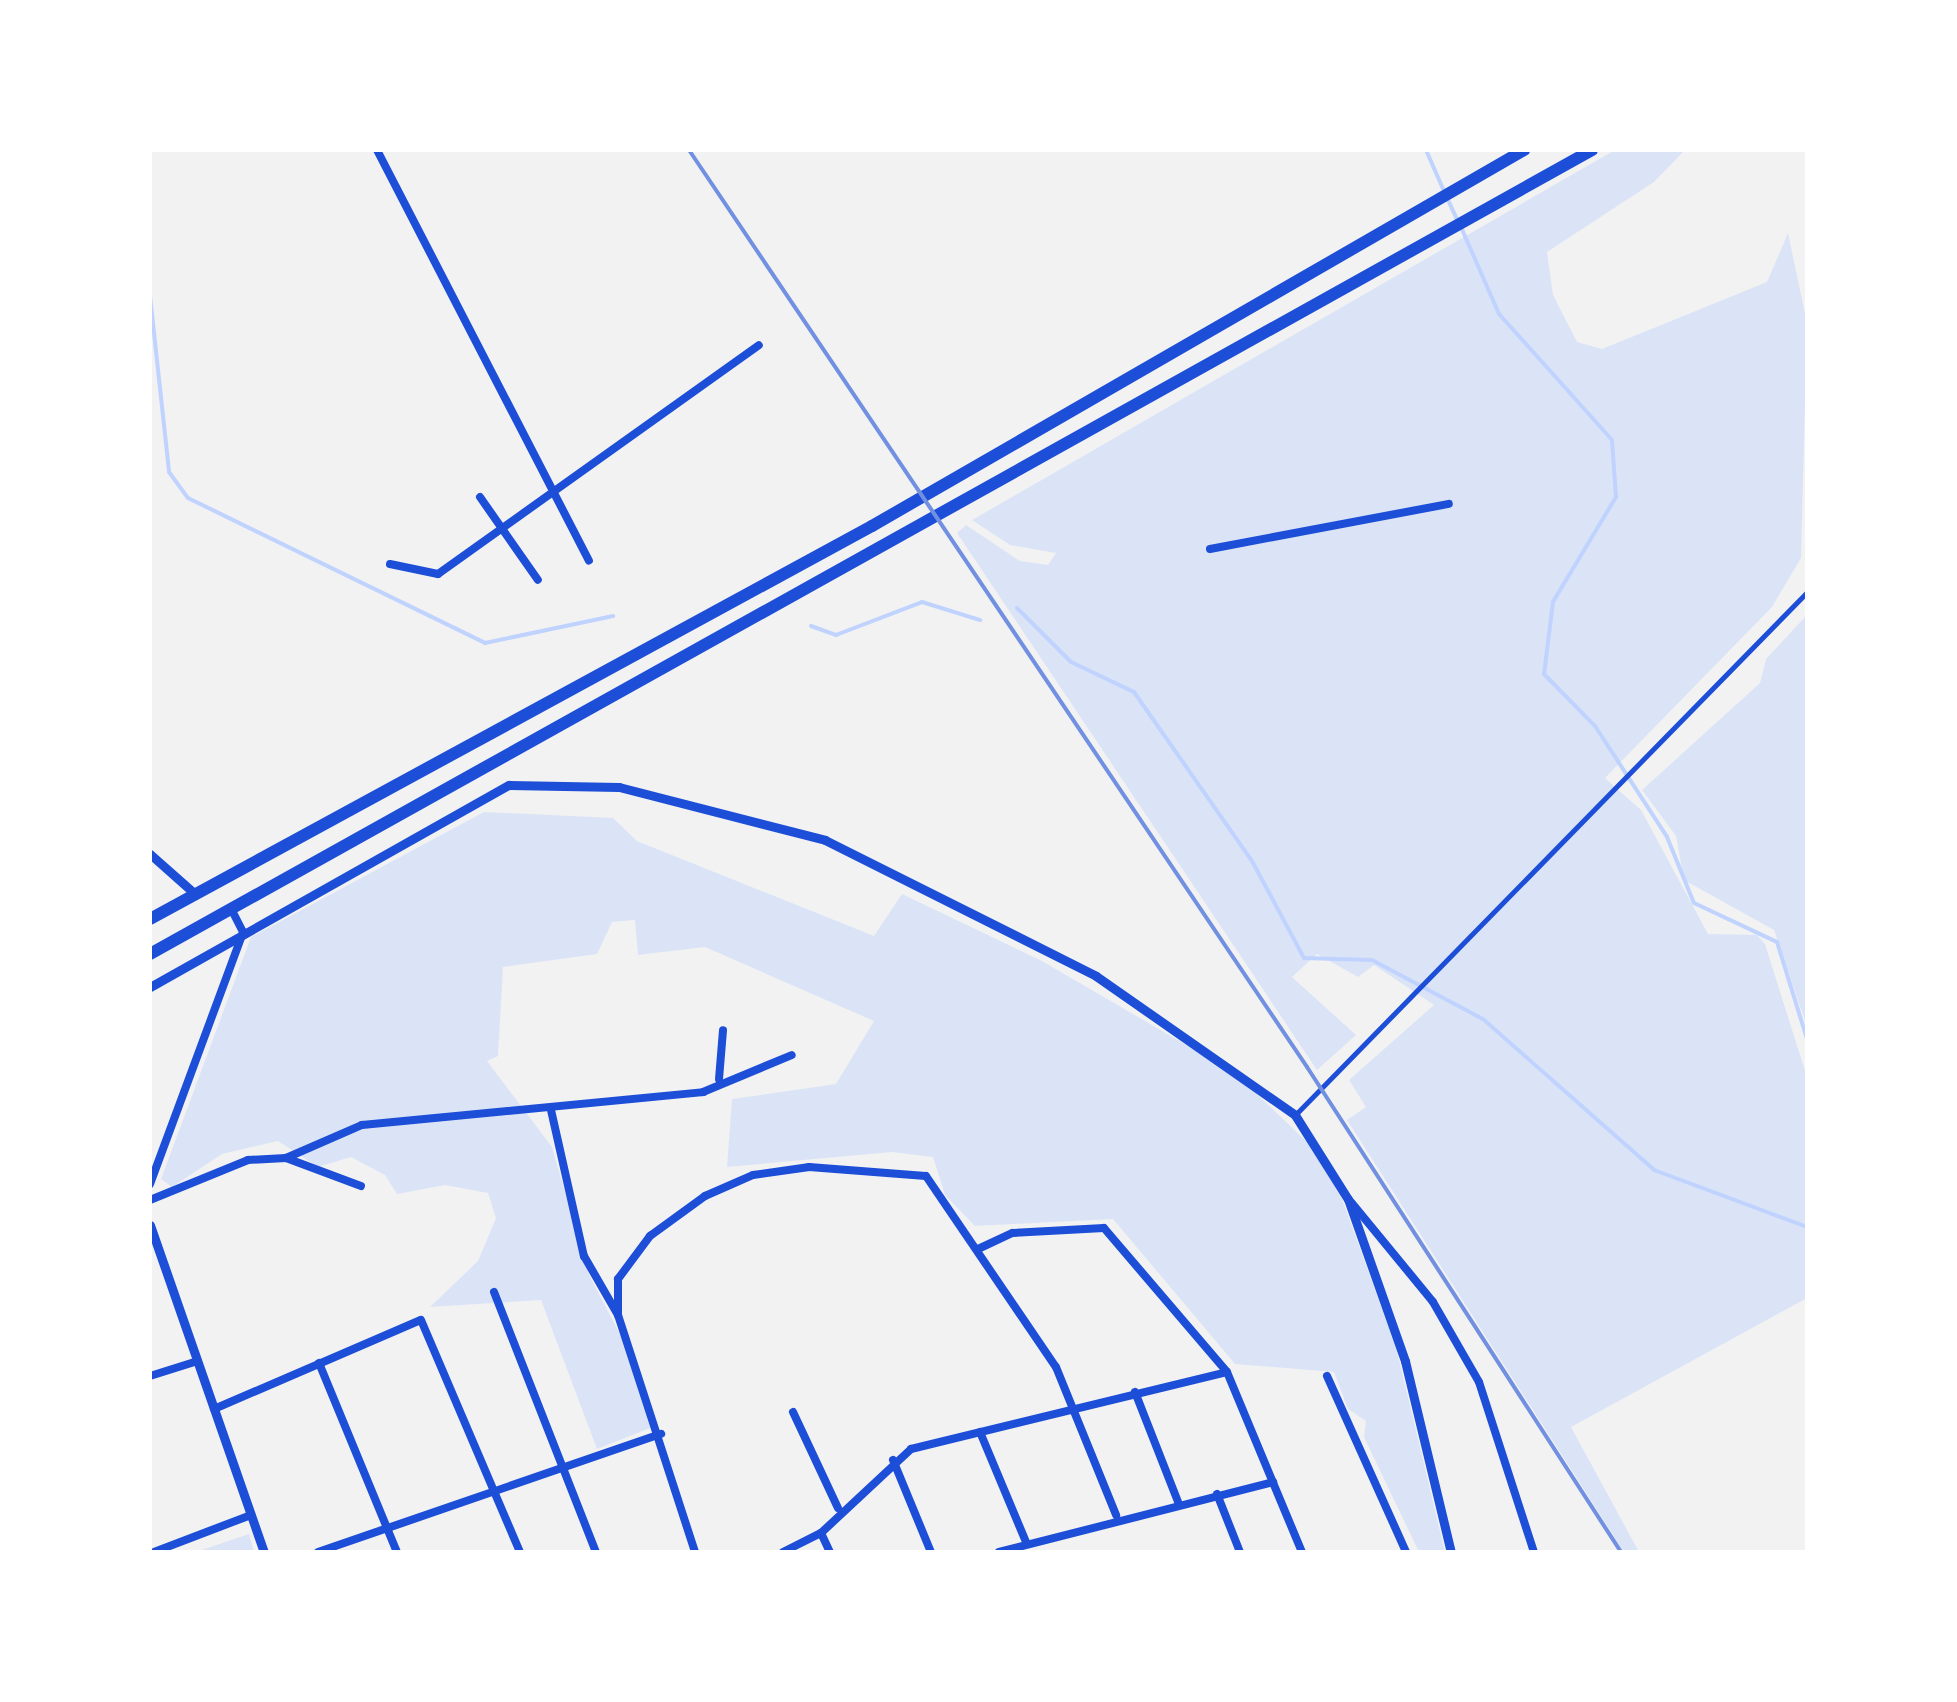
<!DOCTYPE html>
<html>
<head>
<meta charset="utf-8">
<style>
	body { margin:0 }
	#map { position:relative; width:1957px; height:1702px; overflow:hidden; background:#f2f2f2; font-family:Mulish,sans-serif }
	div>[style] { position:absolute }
	.green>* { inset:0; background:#dbe4f7 }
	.stream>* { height:4px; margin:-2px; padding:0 2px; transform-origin:2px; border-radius:2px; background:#bfd3fe }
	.pedestrian>* { height:5px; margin:-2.5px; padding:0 2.5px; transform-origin:2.5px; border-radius:2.5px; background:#1d4ed8 }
	.minor>* { height:8px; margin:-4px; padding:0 4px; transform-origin:4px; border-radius:4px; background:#1d4ed8 }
	.tertiary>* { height:9px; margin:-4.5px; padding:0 4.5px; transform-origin:4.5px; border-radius:4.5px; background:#1d4ed8 }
	.trunk>* { height:12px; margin:-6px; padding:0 6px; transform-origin:6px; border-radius:6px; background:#1d4ed8 }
	.rail>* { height:4px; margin:-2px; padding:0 2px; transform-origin:2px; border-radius:2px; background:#7290e2 }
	span { translate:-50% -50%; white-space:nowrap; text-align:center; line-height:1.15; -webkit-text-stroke:8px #fff; paint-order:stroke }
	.frame { position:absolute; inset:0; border:152px solid #fff; pointer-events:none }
</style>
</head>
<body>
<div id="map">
	<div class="green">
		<div style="clip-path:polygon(1615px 150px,1685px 150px,1654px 182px,1547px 252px,1553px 295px,1577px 342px,1602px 349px,1767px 282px,1788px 233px,1807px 323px,1801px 558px,1772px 607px,1605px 778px,1641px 810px,1708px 934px,1757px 935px,1765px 944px,1807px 1077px,1807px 1298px,1571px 1427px,1639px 1552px,1624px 1552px,1347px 1120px,1366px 1107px,1349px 1080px,1434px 1005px,1374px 965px,1358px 977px,1317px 954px,1292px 977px,1356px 1035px,1317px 1070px,957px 533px,966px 525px,1020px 561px,1048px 565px,1056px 553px,1010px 545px,972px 520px)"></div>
		<div style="clip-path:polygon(1807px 615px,1807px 1027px,1774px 930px,1684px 880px,1676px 836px,1642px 790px,1760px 683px,1766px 659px)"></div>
		<div style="clip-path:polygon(484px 812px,613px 818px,637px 841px,874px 936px,902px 894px,1042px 961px,1236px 1074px,1310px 1145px,1342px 1199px,1396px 1347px,1445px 1552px,1419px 1552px,1364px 1437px,1366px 1421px,1348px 1409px,1334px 1372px,1235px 1364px,1113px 1219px,975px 1226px,945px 1195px,933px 1157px,892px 1152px,727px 1167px,732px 1099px,836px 1084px,874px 1021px,705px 947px,638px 955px,635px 920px,612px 922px,597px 954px,503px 967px,498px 1056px,487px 1061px,552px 1147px,589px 1275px,622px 1338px,650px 1428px,597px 1449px,541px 1300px,430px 1307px,478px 1261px,496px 1218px,488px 1193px,445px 1185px,397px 1194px,385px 1175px,351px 1157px,318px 1167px,278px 1141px,222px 1154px,172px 1187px,161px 1179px,251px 937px)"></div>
		<div style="clip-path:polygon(249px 1534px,254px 1552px,196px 1552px)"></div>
	</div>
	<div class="stream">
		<div style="left:1426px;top:150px;width:45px;rotate:66.3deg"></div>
		<div style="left:1448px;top:200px;width:21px;rotate:65deg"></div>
		<div style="left:1461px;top:227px;width:95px;rotate:66.4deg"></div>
		<div style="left:1499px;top:314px;width:169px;rotate:48.1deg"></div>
		<div style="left:1612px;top:440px;width:57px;rotate:86deg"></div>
		<div style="left:1616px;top:497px;width:122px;rotate:121deg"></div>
		<div style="left:1553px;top:602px;width:73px;rotate:97.1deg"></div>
		<div style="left:1544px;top:674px;width:73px;rotate:45.6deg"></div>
		<div style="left:1595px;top:726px;width:132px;rotate:57deg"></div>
		<div style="left:1667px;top:837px;width:71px;rotate:67.8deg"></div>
		<div style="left:1694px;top:903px;width:92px;rotate:25.2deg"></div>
		<div style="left:1777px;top:942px;width:102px;rotate:72.8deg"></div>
		<div style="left:150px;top:296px;width:177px;rotate:83.8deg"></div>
		<div style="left:169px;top:472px;width:32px;rotate:54deg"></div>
		<div style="left:188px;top:498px;width:331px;rotate:26deg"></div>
		<div style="left:485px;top:643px;width:131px;rotate:-11.9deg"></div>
		<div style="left:1017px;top:608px;width:76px;rotate:45deg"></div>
		<div style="left:1071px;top:662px;width:70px;rotate:25.5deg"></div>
		<div style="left:1134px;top:692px;width:206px;rotate:55.1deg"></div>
		<div style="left:1252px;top:861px;width:110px;rotate:61.8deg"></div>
		<div style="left:1304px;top:958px;width:68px;rotate:1.7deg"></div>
		<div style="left:1372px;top:960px;width:126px;rotate:28deg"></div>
		<div style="left:1483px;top:1019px;width:228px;rotate:41.4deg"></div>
		<div style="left:1654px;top:1170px;width:163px;rotate:20.4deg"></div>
		<div style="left:811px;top:626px;width:27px;rotate:20deg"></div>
		<div style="left:836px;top:635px;width:92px;rotate:-21deg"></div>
		<div style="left:922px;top:602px;width:61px;rotate:17.2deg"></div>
	</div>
	<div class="pedestrian">
		<div style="left:1295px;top:1115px;width:732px;rotate:-45.61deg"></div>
	</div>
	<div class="minor">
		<div style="left:377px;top:150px;width:462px;rotate:62.7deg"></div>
		<div style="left:480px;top:497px;width:101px;rotate:55.1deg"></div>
		<div style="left:1210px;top:549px;width:243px;rotate:-10.7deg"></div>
		<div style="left:390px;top:564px;width:49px;rotate:11.8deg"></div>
		<div style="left:438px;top:574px;width:394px;rotate:-35.5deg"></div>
		<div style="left:719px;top:1079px;width:49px;rotate:-85.3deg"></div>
		<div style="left:551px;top:1110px;width:150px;rotate:77.3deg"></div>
		<div style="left:584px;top:1256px;width:68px;rotate:60deg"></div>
		<div style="left:618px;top:1315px;width:249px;rotate:72deg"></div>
		<div style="left:286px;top:1158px;width:83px;rotate:-23.5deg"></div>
		<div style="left:362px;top:1125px;width:343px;rotate:-5.5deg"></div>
		<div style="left:703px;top:1092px;width:96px;rotate:-22.6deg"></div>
		<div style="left:150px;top:1184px;width:269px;rotate:-69.7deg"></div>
		<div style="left:243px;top:932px;width:27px;rotate:-117deg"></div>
		<div style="left:150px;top:1200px;width:106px;rotate:-22.2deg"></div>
		<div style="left:248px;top:1160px;width:38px;rotate:-3deg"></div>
		<div style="left:286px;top:1158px;width:80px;rotate:20.5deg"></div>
		<div style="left:1351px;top:1202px;width:129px;rotate:50.6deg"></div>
		<div style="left:1433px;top:1302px;width:92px;rotate:60.1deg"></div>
		<div style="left:1479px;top:1382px;width:179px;rotate:72.1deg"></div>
		<div style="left:978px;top:1249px;width:38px;rotate:-25deg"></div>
		<div style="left:1013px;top:1233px;width:91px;rotate:-3.1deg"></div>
		<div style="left:1104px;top:1228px;width:189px;rotate:49.5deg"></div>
		<div style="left:494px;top:1292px;width:279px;rotate:68.6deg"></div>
		<div style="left:618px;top:1315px;width:36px;rotate:-90deg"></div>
		<div style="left:618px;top:1279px;width:54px;rotate:-53.3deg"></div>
		<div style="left:650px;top:1236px;width:68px;rotate:-36deg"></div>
		<div style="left:705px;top:1196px;width:52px;rotate:-23.6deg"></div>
		<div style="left:753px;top:1175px;width:57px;rotate:-8.1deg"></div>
		<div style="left:809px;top:1167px;width:117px;rotate:4.4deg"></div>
		<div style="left:926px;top:1176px;width:231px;rotate:55.8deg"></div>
		<div style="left:1056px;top:1367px;width:160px;rotate:67.9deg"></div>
		<div style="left:319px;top:1363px;width:204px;rotate:67.6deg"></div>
		<div style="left:150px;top:1376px;width:50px;rotate:-17.4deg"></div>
		<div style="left:1327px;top:1376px;width:193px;rotate:65.8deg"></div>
		<div style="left:1135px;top:1392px;width:118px;rotate:68.6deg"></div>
		<div style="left:214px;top:1409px;width:225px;rotate:-23.3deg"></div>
		<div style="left:421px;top:1320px;width:252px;rotate:66.9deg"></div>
		<div style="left:793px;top:1412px;width:106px;rotate:64.9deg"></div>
		<div style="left:980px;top:1432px;width:119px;rotate:67.3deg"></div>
		<div style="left:893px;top:1460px;width:100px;rotate:67.6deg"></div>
		<div style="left:1217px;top:1494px;width:62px;rotate:68.4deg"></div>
		<div style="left:821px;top:1533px;width:21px;rotate:65deg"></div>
		<div style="left:154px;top:1552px;width:104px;rotate:-20.9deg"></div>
		<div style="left:318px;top:1552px;width:363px;rotate:-19deg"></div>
		<div style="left:783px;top:1552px;width:42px;rotate:-26.6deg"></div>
		<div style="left:821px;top:1533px;width:123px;rotate:-43deg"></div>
		<div style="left:911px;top:1449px;width:325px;rotate:-13.7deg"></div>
		<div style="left:1227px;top:1372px;width:195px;rotate:67.4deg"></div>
		<div style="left:999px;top:1552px;width:283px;rotate:-14.3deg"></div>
	</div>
	<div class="tertiary">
		<div style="left:150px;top:854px;width:59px;rotate:41.6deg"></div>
		<div style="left:150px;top:987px;width:412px;rotate:-29.4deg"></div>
		<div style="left:509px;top:785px;width:110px;rotate:1deg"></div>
		<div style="left:619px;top:787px;width:213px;rotate:14.4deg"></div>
		<div style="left:825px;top:840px;width:303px;rotate:26.6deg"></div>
		<div style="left:1096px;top:976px;width:243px;rotate:34.9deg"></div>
		<div style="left:1295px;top:1115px;width:99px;rotate:57.8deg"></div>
		<div style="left:1348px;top:1199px;width:172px;rotate:70.6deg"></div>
		<div style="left:1405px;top:1361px;width:196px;rotate:76.5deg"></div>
		<div style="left:150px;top:1225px;width:346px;rotate:70.8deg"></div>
	</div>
	<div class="trunk">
		<div style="left:150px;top:919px;width:822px;rotate:-28.56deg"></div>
		<div style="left:872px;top:526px;width:753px;rotate:-29.97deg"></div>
		<div style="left:150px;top:954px;width:1651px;rotate:-29.14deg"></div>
	</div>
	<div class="rail">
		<div style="left:689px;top:150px;width:1106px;rotate:56.02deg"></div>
		<div style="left:1307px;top:1067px;width:578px;rotate:57.08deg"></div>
	</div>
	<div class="frame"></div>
</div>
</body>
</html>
